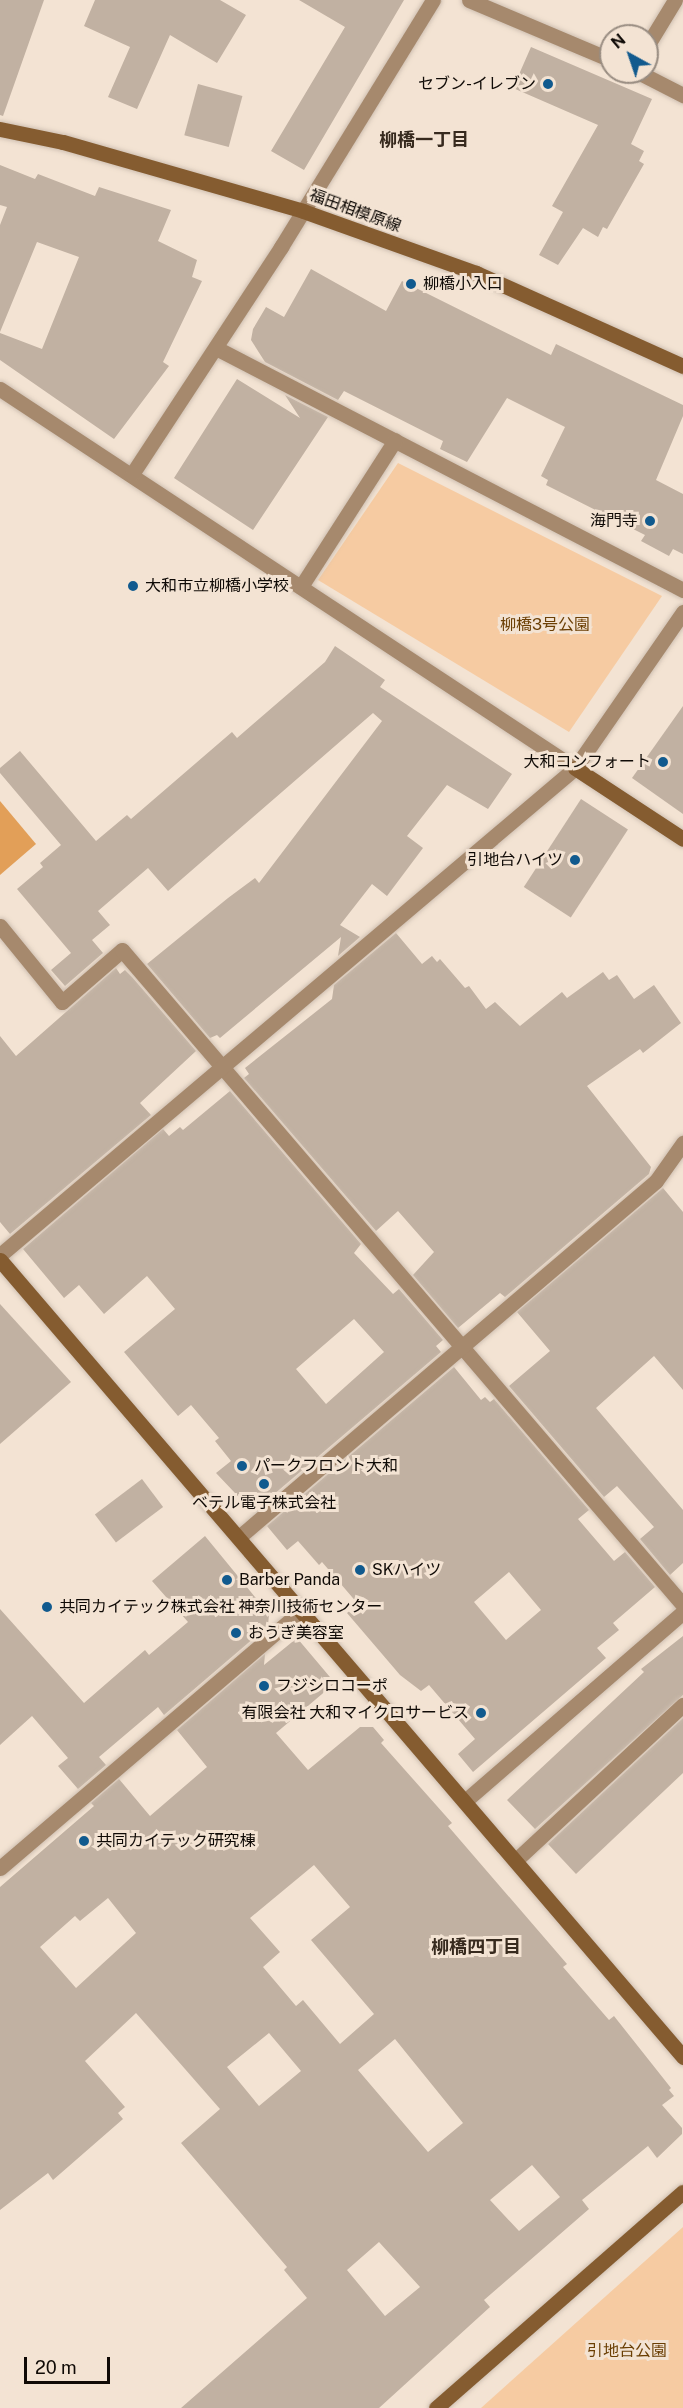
<!DOCTYPE html>
<html>
<head>
<meta charset="utf-8">
<style>
	body { margin:0 }
	#map { position:relative; width:683px; height:2408px; overflow:hidden; background:#f3e3d3; font-family:"Public Sans","Noto Sans JP",sans-serif }
	div>[style] { position:absolute }
	.green>* { inset:0; background:#f6cba2 }
	.water>* { inset:0; background:#e29f58 }
	.building>* { inset:0; background:#c1b1a2; transform-origin:0 0 }
	.roads { filter:drop-shadow(0 0 2px #cfc0b2) drop-shadow(0 0 2px #cfc0b2) }
	.street>* { height:15px; margin:-7.5px; padding:0 7.5px; transform-origin:7.5px; border-radius:7.5px; background:#a6896d }
	.secondary>* { height:15px; margin:-7.5px; padding:0 7.5px; transform-origin:7.5px; border-radius:7.5px; background:#855c30 }
	.dots>* { width:16px; height:16px; translate:-50% -50%; box-sizing:border-box; border:3px solid #f3e3d3; border-radius:50% }
	span { translate:-50% -50%; white-space:nowrap; text-align:center; line-height:1.15; -webkit-text-stroke:6px #f3e3d3; paint-order:stroke }
	.poi-label { font-size:16px; color:#0f0a06 }
	.right { translate:-100% -50%; text-align:right }
	.left { translate:0 -50%; text-align:left }
	.street-label { font-size:16px; color:#0f0a06 }
	.park-label { font-size:16px; color:#6b3f04 }
	.neighbourhood-label { font-size:18px; color:#372a1e; font-weight:700 }
	.north { position:absolute; left:599px; top:24px; width:60px; height:60px; box-sizing:border-box; background:#f3e3d3; border:2px solid #988c81; border-radius:50%; rotate:320deg; font-size:16px; font-weight:700; line-height:24px; text-align:center; color:#0f0a06 }
	.north::after { content:''; display:block; margin:auto; width:21px; height:27px; background:#115a8e; clip-path:polygon(50% 0,100% 100%,50% 72%,0 100%) }
	.scale { position:absolute; left:24px; top:2357px; width:86px; height:27px; box-sizing:border-box; border:3px solid #0f0a06; border-top:0; padding-left:8px; font-size:18px; line-height:21px; white-space:nowrap; color:#0f0a06; -webkit-text-stroke:4px #f3e3d3; paint-order:stroke }
</style>
</head>
<body>
<div id="map">
	<div class="green">
		<div style="clip-path:polygon(398px 463px,662px 596px,569px 732px,318px 580px)"></div>
		<div style="clip-path:polygon(683px 2227px,683px 2408px,481px 2408px)"></div>
	</div>
	<div class="water">
		<div style="clip-path:polygon(0 801px,36px 844px,0 875px)"></div>
	</div>
	<div class="building">
		<div style="clip-path:polygon(0 0,44px 0,3px 116px,0 115px)"></div>
		<div style="clip-path:polygon(95px 0,220px 0,246px 15px,217px 63px,170px 35px,137px 109px,108px 97px,130px 47px,84px 26px)"></div>
		<div style="clip-path:polygon(299px 0,404px 0,304px 170px,271px 151px,345px 27px)"></div>
		<div style="clip-path:polygon(531px 47px,652px 99px,631px 144px,644px 151px,639px 161px,644px 164px,607px 229px,603px 227px,598px 237px,583px 228px,558px 265px,539px 255px,563px 212px,552px 206px,598px 125px,513px 88px)"></div>
		<div style="left:198px;top:84px;width:46px;height:53px;rotate:15deg"></div>
		<div style="clip-path:polygon(0 165px,35px 179px,38px 174px,95px 196px,99px 187px,171px 210px,158px 241px,197px 260px,192px 277px,202px 281px,163px 362px,169px 366px,114px 439px,0 360px,0 333px,42px 349px,79px 257px,37px 242px,0 332px,0 225px,7px 207px,0 205px)"></div>
		<div style="clip-path:polygon(311px 269px,386px 311px,402px 281px,551px 355px,556px 344px,683px 405px,683px 416px,656px 480px,683px 494px,683px 554px,673px 549px,669px 556px,641px 541px,645px 535px,546px 485px,548px 480px,541px 476px,565px 427px,507px 398px,467px 462px,440px 449px,443px 441px,344px 391px,338px 400px,265px 362px,251px 340px,253px 329px,266px 307px,284px 317px)"></div>
		<div style="clip-path:polygon(237px 379px,300px 418px,285px 395px,328px 417px,253px 530px,174px 478px)"></div>
		<div style="clip-path:polygon(335px 646px,385px 680px,380px 687px,512px 774px,488px 809px,447px 785px,407px 836px,423px 848px,387px 896px,372px 884px,340px 925px,360px 937px,338px 956px,341px 937px,220px 1038px,217px 1035px,210px 1038px,147px 964px,228px 898px,255px 878px,259px 883px,382px 721px,373px 713px,168px 891px,148px 868px,98px 911px,110px 925px,92px 940px,103px 953px,65px 986px,51px 970px,71px 953px,17px 889px,43px 867px,40px 863px,61px 845px,0 773px,0 768px,20px 751px,96px 841px,127px 815px,131px 819px,232px 732px,237px 738px,325px 662px)"></div>
		<div style="clip-path:polygon(683px 706px,683px 814px,632px 778px)"></div>
		<div style="left:581px;top:799px;width:56px;height:105px;rotate:33deg"></div>
		<div style="clip-path:polygon(396px 933px,422px 964px,432px 956px,437px 962px,440px 959px,465px 988px,469px 986px,486px 1009px,495px 1002px,520px 1026px,562px 992px,567px 998px,603px 972px,609px 980px,617px 975px,634px 999px,654px 985px,681px 1023px,643px 1053px,640px 1049px,587px 1086px,651px 1167px,649px 1174px,505px 1297px,500px 1293px,458px 1328px,413px 1275px,434px 1252px,398px 1211px,376px 1231px,244px 1078px,249px 1074px,245px 1068px,332px 999px,334px 985px)"></div>
		<div style="clip-path:polygon(116px 968px,120px 974px,125px 970px,132px 977px,196px 1051px,140px 1103px,151px 1115px,10px 1234px,0 1222px,0 1036px,16px 1056px)"></div>
		<div style="clip-path:polygon(evenodd,230px 1091px,361px 1244px,354px 1253px,393px 1294px,399px 1289px,443px 1340px,436px 1346px,441px 1352px,253px 1512px,216px 1473px,231px 1461px,215px 1441px,219px 1438px,191px 1405px,178px 1416px,124px 1352px,175px 1309px,147px 1276px,104px 1314px,79px 1285px,64px 1298px,23px 1249px,163px 1129px,169px 1136px,180px 1127px,183px 1130px,230px 1091px,354px 1319px,384px 1352px,326px 1404px,296px 1369px,354px 1319px)"></div>
		<div style="clip-path:polygon(663px 1188px,683px 1212px,683px 1390px,654px 1356px,596px 1408px,683px 1510px,683px 1563px,670px 1575px,640px 1539px,654px 1527px,617px 1486px,604px 1497px,509px 1386px,550px 1351px,517px 1312px)"></div>
		<div style="clip-path:polygon(0 1304px,71px 1382px,0 1444px)"></div>
		<div style="clip-path:polygon(evenodd,454px 1367px,481px 1400px,485px 1397px,490px 1402px,494px 1399px,589px 1510px,578px 1519px,614px 1561px,625px 1552px,655px 1587px,613px 1623px,619px 1630px,597px 1648px,606px 1658px,473px 1772px,458px 1754px,475px 1739px,429px 1685px,421px 1691px,400px 1675px,347px 1613px,358px 1604px,322px 1562px,319px 1565px,298px 1541px,287px 1550px,267px 1526px,454px 1367px,509px 1572px,541px 1610px,506px 1640px,474px 1602px,509px 1572px)"></div>
		<div style="left:142px;top:1479px;width:35px;height:59px;rotate:53deg"></div>
		<div style="clip-path:polygon(205px 1536px,269px 1614px,268px 1626px,164px 1715px,158px 1707px,99px 1757px,106px 1765px,78px 1789px,58px 1766px,68px 1758px,32px 1716px,0 1745px,0 1609px,84px 1703px,145px 1650px,149px 1655px,188px 1622px,152px 1581px)"></div>
		<div style="clip-path:polygon(683px 1636px,683px 1695px,535px 1829px,507px 1800px,644px 1672px,641px 1669px)"></div>
		<div style="clip-path:polygon(evenodd,297px 1638px,335px 1683px,276px 1733px,308px 1770px,360px 1727px,373px 1727px,384px 1740px,381px 1743px,452px 1823px,448px 1826px,567px 1964px,563px 1967px,609px 2020px,614px 2016px,671px 2088px,669px 2090px,674px 2096px,662px 2105px,682px 2128px,682px 2134px,657px 2158px,648px 2146px,582px 2200px,589px 2209px,484px 2300px,490px 2307px,379px 2408px,181px 2408px,307px 2298px,284px 2270px,287px 2267px,181px 2143px,220px 2109px,136px 2013px,85px 2061px,125px 2107px,118px 2113px,123px 2119px,53px 2180px,48px 2173px,0 2210px,0 1887px,94px 1806px,91px 1803px,119px 1779px,150px 1816px,207px 1767px,177px 1730px,265px 1654px,264px 1665px,297px 1638px,314px 1865px,350px 1907px,311px 1940px,374px 2014px,340px 2044px,303px 2000px,296px 2006px,263px 1967px,280px 1952px,250px 1918px,314px 1865px,297px 1638px,108px 1898px,136px 1933px,76px 1988px,40px 1947px,75px 1916px,80px 1921px,108px 1898px,297px 1638px,269px 2033px,301px 2071px,259px 2106px,227px 2067px,269px 2033px,297px 1638px,395px 2039px,463px 2123px,428px 2152px,358px 2070px,395px 2039px,297px 1638px,532px 2165px,560px 2197px,519px 2231px,490px 2200px,532px 2165px,297px 1638px,379px 2242px,420px 2287px,385px 2316px,347px 2270px,379px 2242px)"></div>
		<div style="clip-path:polygon(683px 1718px,683px 1773px,576px 1874px,548px 1844px)"></div>
	</div>
	<div class="roads">
		<div class="street">
			<div style="left:469px;top:0;width:154px;rotate:22.9deg"></div>
			<div style="left:647px;top:46px;width:54px;rotate:-58.7deg"></div>
			<div style="left:638px;top:72px;width:51px;rotate:27.1deg"></div>
			<div style="left:216px;top:348px;width:526px;rotate:27.39deg"></div>
			<div style="left:0;top:389px;width:689px;rotate:33.39deg"></div>
			<div style="left:132px;top:474px;width:272px;rotate:-56.7deg"></div>
			<div style="left:281px;top:247px;width:290px;rotate:-58.4deg"></div>
			<div style="left:302px;top:585px;width:172px;rotate:-57.3deg"></div>
			<div style="left:0;top:926px;width:98px;rotate:50.8deg"></div>
			<div style="left:62px;top:1002px;width:79px;rotate:-40.9deg"></div>
			<div style="left:122px;top:950px;width:862px;rotate:49.42deg"></div>
			<div style="left:0;top:1255px;width:754px;rotate:-40.26deg"></div>
			<div style="left:575px;top:768px;width:190px;rotate:-55.3deg"></div>
			<div style="left:239px;top:1537px;width:548px;rotate:-40.49deg"></div>
			<div style="left:656px;top:1181px;width:47px;rotate:-54.6deg"></div>
			<div style="left:465px;top:1801px;width:289px;rotate:-40.9deg"></div>
			<div style="left:516px;top:1860px;width:228px;rotate:-42.9deg"></div>
			<div style="left:0;top:1868px;width:394px;rotate:-40.5deg"></div>
		</div>
		<div class="secondary">
			<div style="left:0;top:129px;width:64px;rotate:11.7deg"></div>
			<div style="left:63px;top:142px;width:250px;rotate:16deg"></div>
			<div style="left:303px;top:211px;width:184px;rotate:19.7deg"></div>
			<div style="left:476px;top:273px;width:227px;rotate:24.2deg"></div>
			<div style="left:575px;top:768px;width:129px;rotate:33.3deg"></div>
			<div style="left:0;top:1260px;width:1050px;rotate:49.4deg"></div>
			<div style="left:436px;top:2408px;width:328px;rotate:-41.2deg"></div>
		</div>
	</div>
	<div class="dots">
		<div style="left:548px;top:84px;background:#115a8e"></div>
		<div style="left:411px;top:284px;background:#115a8e"></div>
		<div style="left:650px;top:521px;background:#115a8e"></div>
		<div style="left:133px;top:586px;background:#115a8e"></div>
		<div style="left:663px;top:762px;background:#115a8e"></div>
		<div style="left:575px;top:860px;background:#115a8e"></div>
		<div style="left:242px;top:1466px;background:#115a8e"></div>
		<div style="left:264px;top:1484px;background:#115a8e"></div>
		<div style="left:360px;top:1570px;background:#115a8e"></div>
		<div style="left:227px;top:1580px;background:#115a8e"></div>
		<div style="left:47px;top:1607px;background:#115a8e"></div>
		<div style="left:236px;top:1633px;background:#115a8e"></div>
		<div style="left:264px;top:1686px;background:#115a8e"></div>
		<div style="left:481px;top:1713px;background:#115a8e"></div>
		<div style="left:84px;top:1841px;background:#115a8e"></div>
	</div>
	<div class="poi-label">
		<span class="right" style="left:536px;top:84px">セブン-イレブン</span>
		<span class="left" style="left:423px;top:284px">柳橋小入口</span>
		<span class="right" style="left:638px;top:521px">海門寺</span>
		<span class="left" style="left:145px;top:586px">大和市立柳橋小学校</span>
		<span class="right" style="left:651px;top:762px">大和コンフォート</span>
		<span class="right" style="left:563px;top:860px">引地台ハイツ</span>
		<span class="left" style="left:254px;top:1466px">パークフロント大和</span>
		<span style="left:264px;top:1503px">ベテル電子株式会社</span>
		<span class="left" style="left:372px;top:1570px">SKハイツ</span>
		<span class="left" style="left:239px;top:1580px">Barber Panda</span>
		<span class="left" style="left:59px;top:1607px">共同カイテック株式会社 神奈川技術センター</span>
		<span class="left" style="left:248px;top:1633px">おうぎ美容室</span>
		<span class="left" style="left:276px;top:1686px">フジシロコーポ</span>
		<span class="right" style="left:469px;top:1713px">有限会社 大和マイクロサービス</span>
		<span class="left" style="left:96px;top:1841px">共同カイテック研究棟</span>
	</div>
	<div class="street-label">
		<span style="left:355px;top:211px;rotate:20deg">福田相模原線</span>
	</div>
	<div class="park-label">
		<span style="left:545px;top:625px">柳橋3号公園</span>
		<span style="left:627px;top:2351px">引地台公園</span>
	</div>
	<div class="neighbourhood-label">
		<span style="left:424px;top:140px">柳橋一丁目</span>
		<span style="left:476px;top:1947px">柳橋四丁目</span>
	</div>
	<div class="north">N</div>
	<div class="scale">20 m</div>
</div>
</body>
</html>
